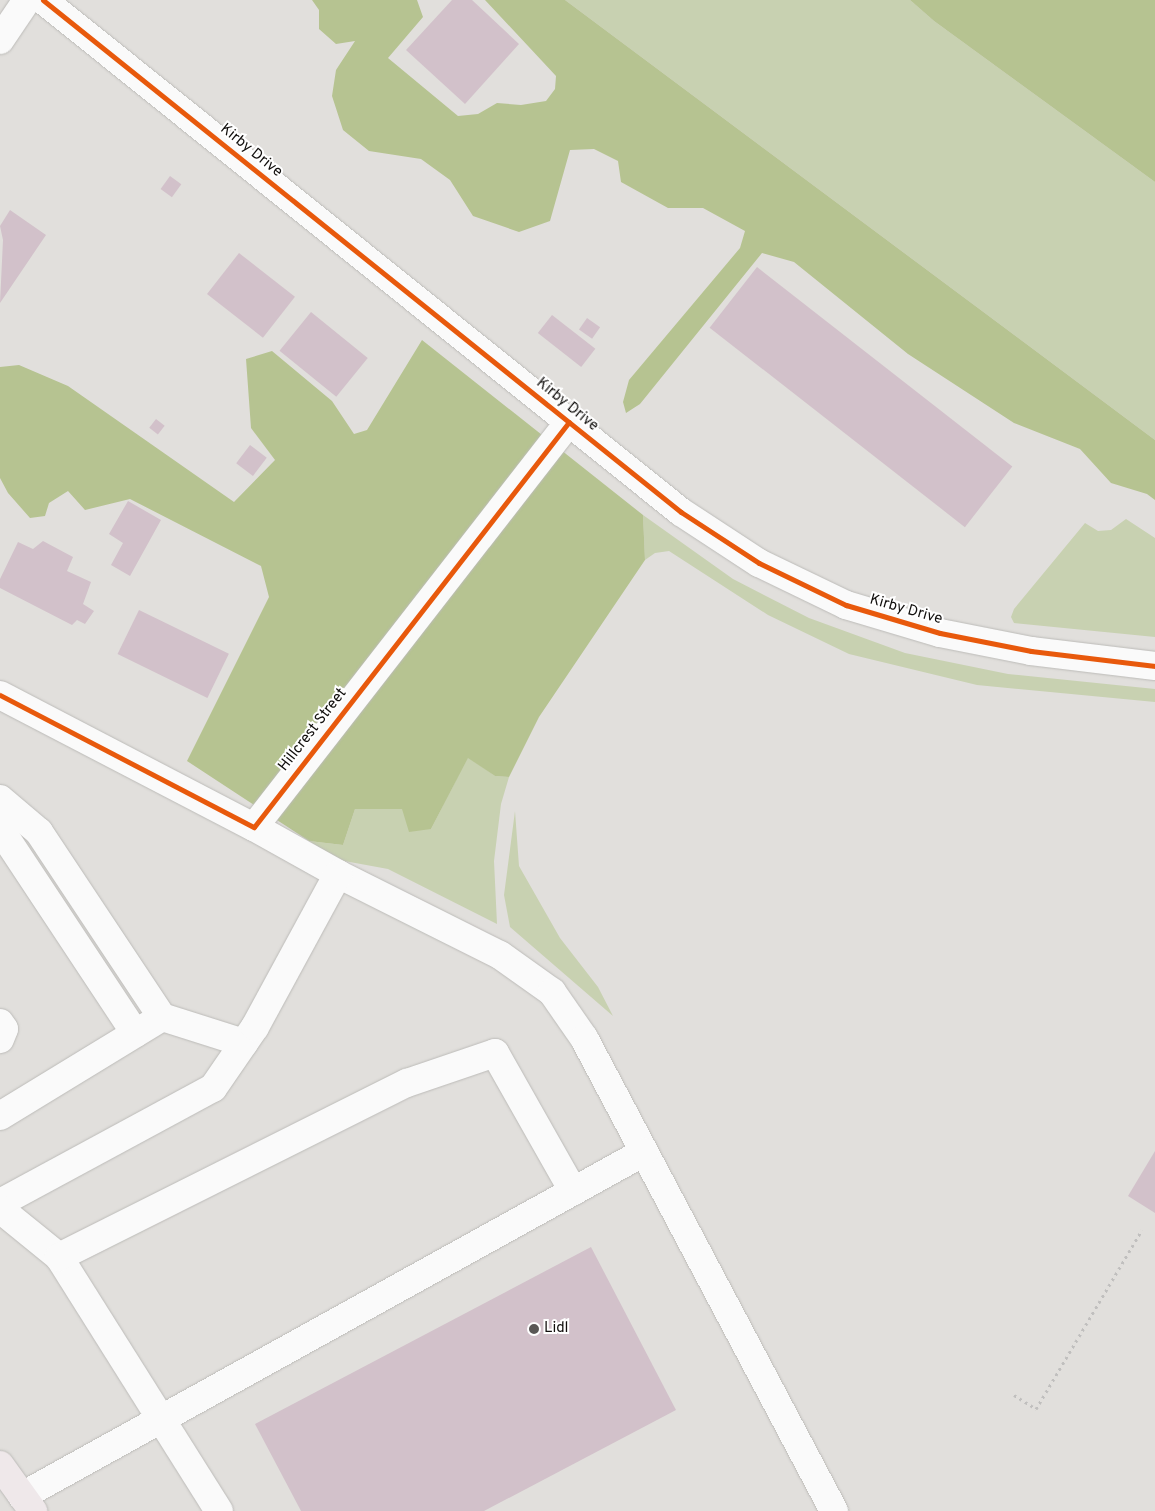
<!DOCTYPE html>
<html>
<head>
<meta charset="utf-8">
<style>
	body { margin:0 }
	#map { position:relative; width:1155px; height:1511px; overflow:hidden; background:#e1dfdc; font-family:Overpass,sans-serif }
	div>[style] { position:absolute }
	.green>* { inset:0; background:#c8d1b1 }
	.forest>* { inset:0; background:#b6c391 }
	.building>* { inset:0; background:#d2c1ca; transform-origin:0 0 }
	.path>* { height:3px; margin-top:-1.5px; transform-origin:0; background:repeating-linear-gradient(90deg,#c0bfbe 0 2.5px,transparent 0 6.5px) }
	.roads { filter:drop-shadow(0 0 1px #bcbbb8) drop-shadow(0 0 1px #bcbbb8) }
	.minor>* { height:28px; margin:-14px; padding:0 14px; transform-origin:14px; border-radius:14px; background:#fafafa }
	.highway>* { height:28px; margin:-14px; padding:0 14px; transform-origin:14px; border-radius:14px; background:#efe8ea }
	.cycleway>* { height:5px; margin:-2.5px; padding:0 2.5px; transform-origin:2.5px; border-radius:2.5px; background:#e8590c }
	.dots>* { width:14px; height:14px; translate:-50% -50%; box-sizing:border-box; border:2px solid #fff; border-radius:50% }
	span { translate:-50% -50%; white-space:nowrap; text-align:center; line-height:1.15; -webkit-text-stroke:4px #fff; paint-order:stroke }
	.street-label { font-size:15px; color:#100e0c }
	.poi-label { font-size:15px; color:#100e0c }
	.left { translate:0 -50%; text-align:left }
</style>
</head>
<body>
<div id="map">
	<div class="green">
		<div style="clip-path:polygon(565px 0,910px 0,934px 21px,1155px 182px,1155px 440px)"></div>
		<div style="clip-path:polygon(643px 515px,733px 579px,809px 618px,905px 653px,1008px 674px,1155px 689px,1155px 702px,977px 685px,849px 654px,768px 615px,669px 551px,655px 553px,645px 560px)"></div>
		<div style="clip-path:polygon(1126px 519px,1155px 538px,1155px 637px,1014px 623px,1011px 617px,1014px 609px,1085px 523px,1098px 531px,1111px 530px)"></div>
		<div style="clip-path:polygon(468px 757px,495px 776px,509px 777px,501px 804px,494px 861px,497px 924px,388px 869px,339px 860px,309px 841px,343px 845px,355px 809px,403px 809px,431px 829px)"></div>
		<div style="clip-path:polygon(515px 811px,519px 866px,560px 938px,598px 987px,613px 1016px,510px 927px,504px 895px)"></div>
	</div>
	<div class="forest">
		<div style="clip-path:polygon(312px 0,417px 0,423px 17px,388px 58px,458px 116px,478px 114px,497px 103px,521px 105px,546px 101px,555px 89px,556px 76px,485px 0,565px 0,1155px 440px,1155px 500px,1147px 494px,1111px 483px,1080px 449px,1014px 423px,908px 354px,794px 262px,762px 253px,640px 404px,626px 413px,623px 402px,629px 380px,740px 248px,745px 231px,703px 208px,668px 208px,621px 182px,618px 161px,594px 149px,570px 150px,550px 221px,519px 232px,473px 216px,450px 180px,421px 159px,369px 151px,343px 130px,332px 96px,336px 70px,355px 41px,336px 44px,319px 29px,319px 10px)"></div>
		<div style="clip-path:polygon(910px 0,1155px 0,1155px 182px,934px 21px)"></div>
		<div style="clip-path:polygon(422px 340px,643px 515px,645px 560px,539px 717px,509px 777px,495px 776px,468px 758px,431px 829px,409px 832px,402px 809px,355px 809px,343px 845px,309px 841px,187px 761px,269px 597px,261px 566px,130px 499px,85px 510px,68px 491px,49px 503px,45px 516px,30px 518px,8px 493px,0 478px,0 367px,19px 365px,68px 386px,234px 502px,275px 460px,251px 428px,246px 359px,272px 351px,332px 401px,354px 434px,367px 430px)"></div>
	</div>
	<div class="building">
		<div style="clip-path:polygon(452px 0,472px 0,519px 44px,465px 104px,406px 50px)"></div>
		<div style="left:170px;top:176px;width:14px;height:16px;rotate:36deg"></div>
		<div style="clip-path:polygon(10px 210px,46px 235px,0 303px,3px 240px,0 226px)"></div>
		<div style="left:239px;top:253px;width:71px;height:52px;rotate:38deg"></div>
		<div style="left:757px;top:267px;width:324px;height:77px;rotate:38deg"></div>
		<div style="left:311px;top:312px;width:73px;height:50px;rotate:39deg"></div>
		<div style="left:552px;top:315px;width:55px;height:23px;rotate:38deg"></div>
		<div style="left:587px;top:318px;width:16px;height:14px;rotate:35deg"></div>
		<div style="left:156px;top:419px;width:11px;height:11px;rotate:38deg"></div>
		<div style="left:250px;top:445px;width:21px;height:23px;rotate:37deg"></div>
		<div style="clip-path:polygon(128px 501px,161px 520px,130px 576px,111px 565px,123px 543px,109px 534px)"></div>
		<div style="clip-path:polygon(43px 541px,73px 557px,67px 571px,91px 582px,83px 604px,94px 611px,85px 624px,77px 620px,72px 625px,0 588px,0 579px,18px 542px,33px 549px)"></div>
		<div style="left:139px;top:610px;width:100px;height:49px;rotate:26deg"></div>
		<div style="clip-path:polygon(1155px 1151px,1155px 1213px,1128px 1196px)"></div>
		<div style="clip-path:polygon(591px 1247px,676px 1410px,484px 1511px,301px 1511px,255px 1424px)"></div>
	</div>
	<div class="path">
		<div style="left:1014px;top:1395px;width:26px;rotate:32deg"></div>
		<div style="left:1036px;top:1409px;width:208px;rotate:-59.4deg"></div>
	</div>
	<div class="roads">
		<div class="minor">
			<div style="left:43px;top:0;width:818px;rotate:38.75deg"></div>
			<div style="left:681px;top:512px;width:93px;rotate:33.2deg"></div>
			<div style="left:759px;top:563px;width:97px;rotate:25.8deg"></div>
			<div style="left:846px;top:605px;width:98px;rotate:16.6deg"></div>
			<div style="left:940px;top:633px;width:93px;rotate:11.2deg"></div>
			<div style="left:1031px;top:651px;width:125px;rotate:6.9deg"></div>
			<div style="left:0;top:40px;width:48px;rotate:-56deg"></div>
			<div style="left:0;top:695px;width:286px;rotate:27.5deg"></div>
			<div style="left:254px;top:827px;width:513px;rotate:-52.13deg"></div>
			<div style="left:0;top:799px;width:51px;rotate:40.2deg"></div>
			<div style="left:39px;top:832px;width:222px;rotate:56.4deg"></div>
			<div style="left:254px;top:827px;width:96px;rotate:29.2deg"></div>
			<div style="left:338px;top:874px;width:181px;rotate:26.6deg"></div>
			<div style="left:500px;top:955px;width:64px;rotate:35.4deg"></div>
			<div style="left:552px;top:992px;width:56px;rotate:55.2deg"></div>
			<div style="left:584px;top:1038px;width:535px;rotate:62.14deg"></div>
			<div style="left:0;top:829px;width:245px;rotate:56.5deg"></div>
			<div style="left:0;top:1023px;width:7px;rotate:56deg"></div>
			<div style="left:4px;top:1029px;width:11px;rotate:112deg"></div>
			<div style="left:0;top:1116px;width:190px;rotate:-31.4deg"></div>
			<div style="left:162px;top:1017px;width:86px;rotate:17.6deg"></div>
			<div style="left:0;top:1203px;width:242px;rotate:-28.4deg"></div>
			<div style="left:213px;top:1088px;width:74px;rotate:-55.5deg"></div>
			<div style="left:255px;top:1027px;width:174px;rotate:-61.5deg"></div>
			<div style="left:0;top:1209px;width:76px;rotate:39.1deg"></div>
			<div style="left:59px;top:1257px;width:300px;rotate:57.8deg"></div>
			<div style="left:59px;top:1257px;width:389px;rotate:-26.6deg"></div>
			<div style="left:407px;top:1083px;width:93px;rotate:-18.8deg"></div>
			<div style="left:495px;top:1053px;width:159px;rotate:60.5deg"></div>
			<div style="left:22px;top:1496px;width:711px;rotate:-28.94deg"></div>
		</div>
		<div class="highway">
			<div style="left:0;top:1465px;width:57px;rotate:54.3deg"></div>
		</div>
	</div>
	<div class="cycleway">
		<div style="left:43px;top:0;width:818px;rotate:38.75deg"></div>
		<div style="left:681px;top:512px;width:93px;rotate:33.2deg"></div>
		<div style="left:759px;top:563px;width:97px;rotate:25.8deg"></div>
		<div style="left:846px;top:605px;width:98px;rotate:16.6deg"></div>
		<div style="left:940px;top:633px;width:93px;rotate:11.2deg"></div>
		<div style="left:1031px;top:651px;width:125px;rotate:6.9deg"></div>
		<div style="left:0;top:695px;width:286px;rotate:27.5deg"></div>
		<div style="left:254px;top:827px;width:513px;rotate:-52.13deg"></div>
	</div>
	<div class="dots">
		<div style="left:534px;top:1329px;background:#595755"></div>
	</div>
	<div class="street-label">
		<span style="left:251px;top:151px;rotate:39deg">Kirby Drive</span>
		<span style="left:567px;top:405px;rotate:39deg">Kirby Drive</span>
		<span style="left:906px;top:610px;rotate:16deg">Kirby Drive</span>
		<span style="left:313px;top:730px;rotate:-52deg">Hillcrest Street</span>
	</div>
	<div class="poi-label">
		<span class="left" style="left:544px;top:1329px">Lidl</span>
	</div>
</div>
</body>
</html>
